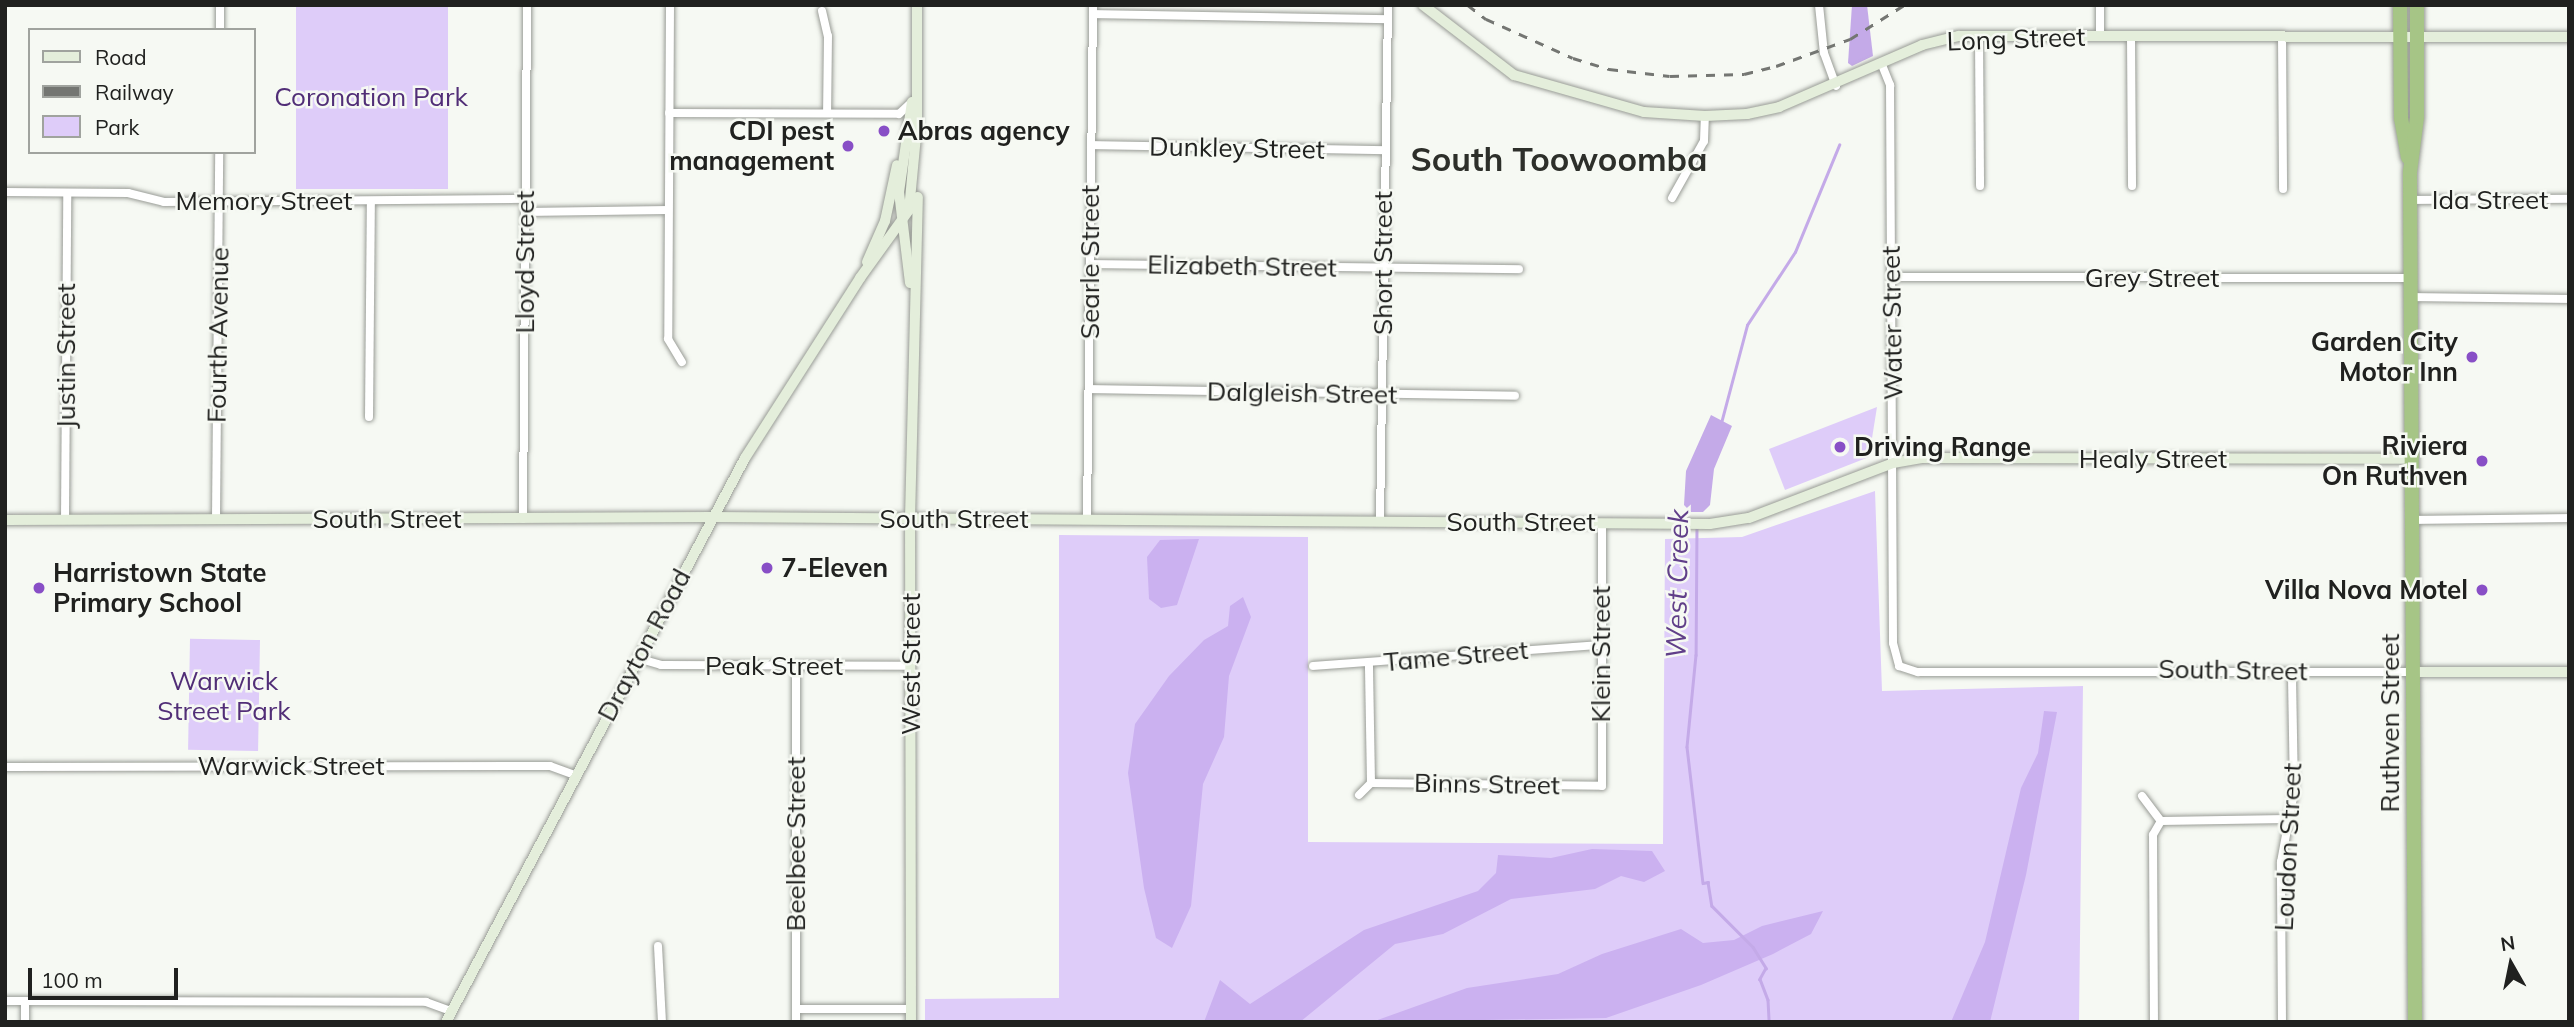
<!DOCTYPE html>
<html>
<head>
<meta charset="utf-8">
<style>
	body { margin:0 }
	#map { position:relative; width:2574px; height:1027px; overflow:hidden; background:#f6f9f3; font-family:Mulish,sans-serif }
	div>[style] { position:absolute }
	.green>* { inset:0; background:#deccf9; transform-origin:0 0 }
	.forest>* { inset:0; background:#cbb1f0 }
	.water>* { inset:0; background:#c4aae8 }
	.stream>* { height:2.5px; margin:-1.25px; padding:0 1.25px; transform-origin:1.25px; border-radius:1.25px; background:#c4aae8 }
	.roads { filter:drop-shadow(0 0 2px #999c96) drop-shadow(0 0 2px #999c96) }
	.street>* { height:8px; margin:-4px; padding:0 4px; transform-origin:4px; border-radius:4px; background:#fff }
	.secondary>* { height:10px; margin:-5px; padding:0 5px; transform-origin:5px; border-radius:5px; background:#e4eedb }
	.highway>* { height:14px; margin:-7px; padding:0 7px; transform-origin:7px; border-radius:7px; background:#a6c586 }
	.rail>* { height:2.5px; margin-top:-1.25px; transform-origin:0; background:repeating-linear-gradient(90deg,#747672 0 9px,transparent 0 18px) }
	.dots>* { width:19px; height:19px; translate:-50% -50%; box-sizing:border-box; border:4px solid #f6f9f3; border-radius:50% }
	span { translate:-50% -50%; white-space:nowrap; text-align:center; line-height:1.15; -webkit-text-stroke:5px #f6f9f3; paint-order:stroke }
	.street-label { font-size:26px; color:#20211f }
	.park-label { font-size:26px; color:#512e77 }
	.poi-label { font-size:26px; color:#20211f; font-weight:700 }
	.right { translate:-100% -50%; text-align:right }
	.left { translate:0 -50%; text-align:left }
	.water-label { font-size:28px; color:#613f89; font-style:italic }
	.district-label { font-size:33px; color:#2d2f2a; font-weight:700 }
	.frame { position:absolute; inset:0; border:7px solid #20211f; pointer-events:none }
	.legend { position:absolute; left:28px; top:28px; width:228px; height:126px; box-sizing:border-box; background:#f6f9f3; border:2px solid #a0a39e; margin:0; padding:9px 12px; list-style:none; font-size:21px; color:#20211f }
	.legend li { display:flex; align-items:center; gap:14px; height:35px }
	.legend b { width:35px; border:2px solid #a0a39e }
	.north { position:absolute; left:2476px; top:929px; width:70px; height:70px; -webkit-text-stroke:5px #f6f9f3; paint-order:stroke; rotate:351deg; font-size:19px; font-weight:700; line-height:28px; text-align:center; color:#20211f }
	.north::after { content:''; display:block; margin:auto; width:24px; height:32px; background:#20211f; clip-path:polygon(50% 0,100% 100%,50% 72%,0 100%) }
	.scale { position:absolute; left:28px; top:968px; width:150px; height:32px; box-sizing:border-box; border:4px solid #20211f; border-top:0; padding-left:9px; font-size:21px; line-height:24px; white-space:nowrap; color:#20211f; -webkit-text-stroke:5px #f6f9f3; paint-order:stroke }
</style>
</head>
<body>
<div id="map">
	<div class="green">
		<div style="left:296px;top:5px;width:152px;height:184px"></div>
		<div style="clip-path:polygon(1877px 407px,1869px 457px,1785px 490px,1769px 449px)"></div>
		<div style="clip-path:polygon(1875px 491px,1882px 691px,2083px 686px,2079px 1022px,925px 1022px,925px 999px,1059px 998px,1059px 535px,1308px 537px,1308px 842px,1663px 844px,1665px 539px,1742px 537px)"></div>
		<div style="left:260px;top:640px;width:111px;height:70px;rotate:91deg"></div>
	</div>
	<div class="forest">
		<div style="clip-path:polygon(1199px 539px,1177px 605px,1161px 608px,1149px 599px,1147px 557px,1160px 540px)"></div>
		<div style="clip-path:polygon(1243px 597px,1251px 617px,1229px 676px,1224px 737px,1203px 784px,1191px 906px,1172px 948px,1156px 938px,1144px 888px,1128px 773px,1135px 724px,1169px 676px,1204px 640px,1228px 626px,1230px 606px)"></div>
		<div style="clip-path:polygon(2044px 711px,2057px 712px,2026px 875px,1990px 1022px,1951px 1022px,1985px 942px,2021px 788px,2038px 753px)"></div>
		<div style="clip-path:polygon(1592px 849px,1652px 851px,1665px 871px,1644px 882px,1621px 876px,1595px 889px,1511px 899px,1443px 934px,1395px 944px,1300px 1022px,1204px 1022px,1220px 980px,1250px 1004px,1364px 930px,1478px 891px,1496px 873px,1498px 855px,1551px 858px)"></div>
		<div style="clip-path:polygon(1823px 911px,1811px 934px,1773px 954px,1701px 985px,1606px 1018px,1372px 1022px,1467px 988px,1558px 974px,1602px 954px,1681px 929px,1703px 943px,1734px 940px,1762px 926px)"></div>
	</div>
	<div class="water">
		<div style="clip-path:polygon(1852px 5px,1867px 5px,1873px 56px,1852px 66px,1848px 63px)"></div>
		<div style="clip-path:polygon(1711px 415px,1732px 426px,1714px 469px,1710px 505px,1703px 512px,1691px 512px,1684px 505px,1686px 471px)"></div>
	</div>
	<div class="stream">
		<div style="left:1721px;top:423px;width:101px;rotate:-75.1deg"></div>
		<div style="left:1747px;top:325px;width:87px;rotate:-56.7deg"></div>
		<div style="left:1795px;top:252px;width:116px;rotate:-67.6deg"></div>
		<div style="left:1697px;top:527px;width:128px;rotate:90.4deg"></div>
		<div style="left:1696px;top:655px;width:92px;rotate:95.6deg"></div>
		<div style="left:1687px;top:747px;width:137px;rotate:83.3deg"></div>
		<div style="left:1703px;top:883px;width:5px;rotate:-11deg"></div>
		<div style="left:1708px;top:882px;width:24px;rotate:81deg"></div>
		<div style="left:1712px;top:906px;width:58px;rotate:45deg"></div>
		<div style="left:1753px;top:947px;width:25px;rotate:58deg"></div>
		<div style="left:1766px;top:968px;width:13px;rotate:119deg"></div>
		<div style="left:1760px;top:979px;width:22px;rotate:69deg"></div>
		<div style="left:1768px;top:1000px;width:22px;rotate:87deg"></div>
	</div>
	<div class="roads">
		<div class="street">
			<div style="left:670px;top:5px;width:334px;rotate:90.3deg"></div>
			<div style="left:668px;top:339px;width:27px;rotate:59deg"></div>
			<div style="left:1819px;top:5px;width:48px;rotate:84.1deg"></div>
			<div style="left:1824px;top:53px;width:35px;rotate:70deg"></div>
			<div style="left:822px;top:11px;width:26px;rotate:77deg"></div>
			<div style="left:828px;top:36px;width:77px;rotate:90.7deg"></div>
			<div style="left:1093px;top:14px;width:293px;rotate:1deg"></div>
			<div style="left:220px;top:30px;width:25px;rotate:-90deg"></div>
			<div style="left:1979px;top:36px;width:150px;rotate:89.6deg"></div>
			<div style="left:2100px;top:36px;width:31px;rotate:-90deg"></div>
			<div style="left:2282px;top:36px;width:153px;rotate:89.6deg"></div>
			<div style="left:2131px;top:37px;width:149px;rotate:89.6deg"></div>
			<div style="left:1882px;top:65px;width:22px;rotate:68deg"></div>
			<div style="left:1890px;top:85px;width:558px;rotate:89.69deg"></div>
			<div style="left:1893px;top:643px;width:24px;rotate:75deg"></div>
			<div style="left:1899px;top:666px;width:20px;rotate:18deg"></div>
			<div style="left:1918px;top:672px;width:496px"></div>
			<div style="left:669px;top:113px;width:230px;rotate:0.2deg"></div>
			<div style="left:899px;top:114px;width:18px;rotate:-43deg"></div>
			<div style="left:1091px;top:145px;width:293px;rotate:1deg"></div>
			<div style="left:5px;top:192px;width:123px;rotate:0.5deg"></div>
			<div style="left:128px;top:193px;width:37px;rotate:14deg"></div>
			<div style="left:164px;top:202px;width:361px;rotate:-0.5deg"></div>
			<div style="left:1672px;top:198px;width:65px;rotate:-60.7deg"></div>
			<div style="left:1704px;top:141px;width:25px;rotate:-88deg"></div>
			<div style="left:2411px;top:200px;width:158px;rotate:-0.4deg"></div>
			<div style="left:525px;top:212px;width:143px;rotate:-0.8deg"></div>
			<div style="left:1091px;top:264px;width:428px;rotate:0.7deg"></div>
			<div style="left:1892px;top:277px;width:520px;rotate:0.11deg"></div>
			<div style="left:2411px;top:297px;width:158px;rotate:0.7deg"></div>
			<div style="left:1089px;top:389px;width:426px;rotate:0.9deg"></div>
			<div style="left:369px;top:417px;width:216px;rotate:-89.5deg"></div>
			<div style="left:216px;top:519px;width:367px;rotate:-89.5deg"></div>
			<div style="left:523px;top:519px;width:514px;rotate:-89.55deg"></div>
			<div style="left:1087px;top:519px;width:514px;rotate:-89.33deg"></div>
			<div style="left:65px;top:520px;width:327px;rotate:-89.6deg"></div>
			<div style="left:2413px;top:520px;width:156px;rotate:-0.7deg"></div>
			<div style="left:1380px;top:522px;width:517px;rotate:-89.11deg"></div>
			<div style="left:637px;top:658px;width:25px;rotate:16deg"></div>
			<div style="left:661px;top:665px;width:250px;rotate:0.2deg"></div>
			<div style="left:1313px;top:666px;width:288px;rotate:-4.2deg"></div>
			<div style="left:5px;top:767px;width:545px;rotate:-0.11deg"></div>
			<div style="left:550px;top:766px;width:27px;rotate:20deg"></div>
			<div style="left:1371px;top:783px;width:231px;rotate:0.7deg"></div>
			<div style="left:1602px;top:786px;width:263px;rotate:-90deg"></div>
			<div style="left:1359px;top:795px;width:17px;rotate:-45deg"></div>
			<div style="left:1371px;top:783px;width:120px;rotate:-91deg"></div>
			<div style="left:2142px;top:796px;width:31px;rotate:53deg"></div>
			<div style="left:2161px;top:821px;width:16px;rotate:120deg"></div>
			<div style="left:2153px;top:835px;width:187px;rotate:89.7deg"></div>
			<div style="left:2161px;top:821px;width:126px;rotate:-0.9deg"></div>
			<div style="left:658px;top:946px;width:76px;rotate:87deg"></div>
			<div style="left:5px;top:1001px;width:421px;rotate:0.1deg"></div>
			<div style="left:426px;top:1002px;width:27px;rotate:20deg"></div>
			<div style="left:25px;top:1001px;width:21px;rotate:90deg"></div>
			<div style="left:796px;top:1009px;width:114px"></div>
			<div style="left:796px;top:1022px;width:356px;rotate:-90deg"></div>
			<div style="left:2282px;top:1022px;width:160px;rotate:-90.4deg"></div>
			<div style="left:2281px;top:862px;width:71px;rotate:-79.5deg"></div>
			<div style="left:2294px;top:792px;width:120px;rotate:-91deg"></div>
		</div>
		<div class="secondary">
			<div style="left:917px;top:5px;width:127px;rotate:90deg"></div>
			<div style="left:1423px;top:5px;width:115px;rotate:37.6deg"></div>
			<div style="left:1514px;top:75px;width:135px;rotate:15.9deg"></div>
			<div style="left:1644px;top:112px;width:61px;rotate:3.8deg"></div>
			<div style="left:1705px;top:116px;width:42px;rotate:-2.7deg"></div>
			<div style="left:1747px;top:114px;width:33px;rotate:-12deg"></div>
			<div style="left:1779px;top:107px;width:156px;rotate:-23.4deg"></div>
			<div style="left:1922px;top:45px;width:38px;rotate:-14deg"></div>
			<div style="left:1959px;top:36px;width:610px;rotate:0.09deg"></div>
			<div style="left:867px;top:262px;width:45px;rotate:-66.3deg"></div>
			<div style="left:885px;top:221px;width:57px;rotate:-77.9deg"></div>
			<div style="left:910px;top:283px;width:92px;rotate:-96.9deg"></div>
			<div style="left:899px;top:192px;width:91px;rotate:-81.8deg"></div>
			<div style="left:5px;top:520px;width:706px;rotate:-0.24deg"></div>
			<div style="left:711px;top:517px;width:999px;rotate:0.4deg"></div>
			<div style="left:1710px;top:524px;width:39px;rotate:-9deg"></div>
			<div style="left:1749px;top:518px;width:154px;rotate:-20.9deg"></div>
			<div style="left:1893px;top:463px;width:29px;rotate:-10deg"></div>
			<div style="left:1922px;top:458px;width:491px;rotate:0.1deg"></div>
			<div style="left:2414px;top:672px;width:155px"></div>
			<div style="left:446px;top:1022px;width:638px;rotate:-62.07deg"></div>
			<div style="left:745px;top:458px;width:214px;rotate:-57.4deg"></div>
			<div style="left:860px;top:278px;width:84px;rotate:-54.2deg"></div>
			<div style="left:909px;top:210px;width:84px;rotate:-84.6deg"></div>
			<div style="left:911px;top:1022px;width:503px;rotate:-90.11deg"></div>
			<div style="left:910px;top:519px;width:322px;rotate:-88.6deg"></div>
		</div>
		<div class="highway">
			<div style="left:2400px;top:5px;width:113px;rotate:89.5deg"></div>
			<div style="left:2401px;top:118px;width:40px;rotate:80deg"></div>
			<div style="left:2415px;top:1022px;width:850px;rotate:-90.34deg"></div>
			<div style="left:2410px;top:172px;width:55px;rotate:-82.7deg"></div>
			<div style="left:2417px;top:117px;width:112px;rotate:-90deg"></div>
		</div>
	</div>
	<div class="rail">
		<div style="left:1468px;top:5px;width:23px;rotate:38deg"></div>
		<div style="left:1486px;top:19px;width:95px;rotate:24.1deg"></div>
		<div style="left:1573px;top:58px;width:38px;rotate:17deg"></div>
		<div style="left:1609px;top:69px;width:61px;rotate:6.5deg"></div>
		<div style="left:1670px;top:76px;width:74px;rotate:-1.5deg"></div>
		<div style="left:1744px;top:74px;width:33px;rotate:-14deg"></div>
		<div style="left:1776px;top:66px;width:79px;rotate:-20deg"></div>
		<div style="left:1850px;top:39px;width:64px;rotate:-32.2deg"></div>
	</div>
	<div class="dots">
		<div style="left:884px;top:131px;background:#884fc6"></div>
		<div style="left:848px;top:146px;background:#884fc6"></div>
		<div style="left:2472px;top:357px;background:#884fc6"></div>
		<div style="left:1840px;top:447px;background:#884fc6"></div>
		<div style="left:2482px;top:461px;background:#884fc6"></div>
		<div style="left:767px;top:568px;background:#884fc6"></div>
		<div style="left:39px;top:588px;background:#884fc6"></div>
		<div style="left:2482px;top:590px;background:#884fc6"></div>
	</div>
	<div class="street-label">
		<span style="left:2016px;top:39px;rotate:-2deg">Long Street</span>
		<span style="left:1237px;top:148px;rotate:1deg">Dunkley Street</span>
		<span style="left:2490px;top:200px">Ida Street</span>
		<span style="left:264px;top:201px">Memory Street</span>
		<span style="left:525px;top:262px;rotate:-90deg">Lloyd Street</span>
		<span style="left:1090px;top:262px;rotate:-90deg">Searle Street</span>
		<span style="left:1383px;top:263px;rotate:-90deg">Short Street</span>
		<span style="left:1242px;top:266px;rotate:1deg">Elizabeth Street</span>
		<span style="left:2152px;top:278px">Grey Street</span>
		<span style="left:1892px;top:323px;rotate:-91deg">Water Street</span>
		<span style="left:218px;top:335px;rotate:-89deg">Fourth Avenue</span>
		<span style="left:66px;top:356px;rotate:-90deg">Justin Street</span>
		<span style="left:1302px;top:393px;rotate:1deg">Dalgleish Street</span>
		<span style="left:2153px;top:459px">Healy Street</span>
		<span style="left:387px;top:519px">South Street</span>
		<span style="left:954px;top:519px">South Street</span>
		<span style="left:1521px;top:522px">South Street</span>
		<span style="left:644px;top:645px;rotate:-62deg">Drayton Road</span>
		<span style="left:1601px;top:654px;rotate:-90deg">Klein Street</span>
		<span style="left:1456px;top:656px;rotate:-5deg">Tame Street</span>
		<span style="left:911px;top:664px;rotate:-90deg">West Street</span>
		<span style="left:774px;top:666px">Peak Street</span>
		<span style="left:2233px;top:670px;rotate:1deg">South Street</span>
		<span style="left:2390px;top:723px;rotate:-90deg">Ruthven Street</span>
		<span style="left:291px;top:766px">Warwick Street</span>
		<span style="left:1487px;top:784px;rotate:1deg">Binns Street</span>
		<span style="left:796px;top:844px;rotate:-90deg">Beelbee Street</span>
		<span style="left:2288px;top:847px;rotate:-87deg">Loudon Street</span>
	</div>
	<div class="park-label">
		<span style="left:371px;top:97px">Coronation Park</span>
		<span style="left:224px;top:696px">Warwick<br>Street Park</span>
	</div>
	<div class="poi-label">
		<span class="right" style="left:834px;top:146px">CDI pest<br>management</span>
		<span class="left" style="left:898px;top:131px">Abras agency</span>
		<span class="right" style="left:2458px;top:357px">Garden City<br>Motor Inn</span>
		<span class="right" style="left:2468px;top:461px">Riviera<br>On Ruthven</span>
		<span class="left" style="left:1854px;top:447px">Driving Range</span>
		<span class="left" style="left:781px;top:568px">7-Eleven</span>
		<span class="left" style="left:53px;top:588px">Harristown State<br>Primary School</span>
		<span class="right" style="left:2468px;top:590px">Villa Nova Motel</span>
	</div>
	<div class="water-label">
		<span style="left:1677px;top:584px;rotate:-89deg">West Creek</span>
	</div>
	<div class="district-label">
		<span style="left:1559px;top:159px">South Toowoomba</span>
	</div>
	<div class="frame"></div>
	<ul class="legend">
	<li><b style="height:9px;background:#e4eedb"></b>Road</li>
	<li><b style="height:9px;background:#747672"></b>Railway</li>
	<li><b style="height:19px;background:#deccf9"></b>Park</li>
	</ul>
	<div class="north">N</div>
	<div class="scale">100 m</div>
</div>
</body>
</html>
